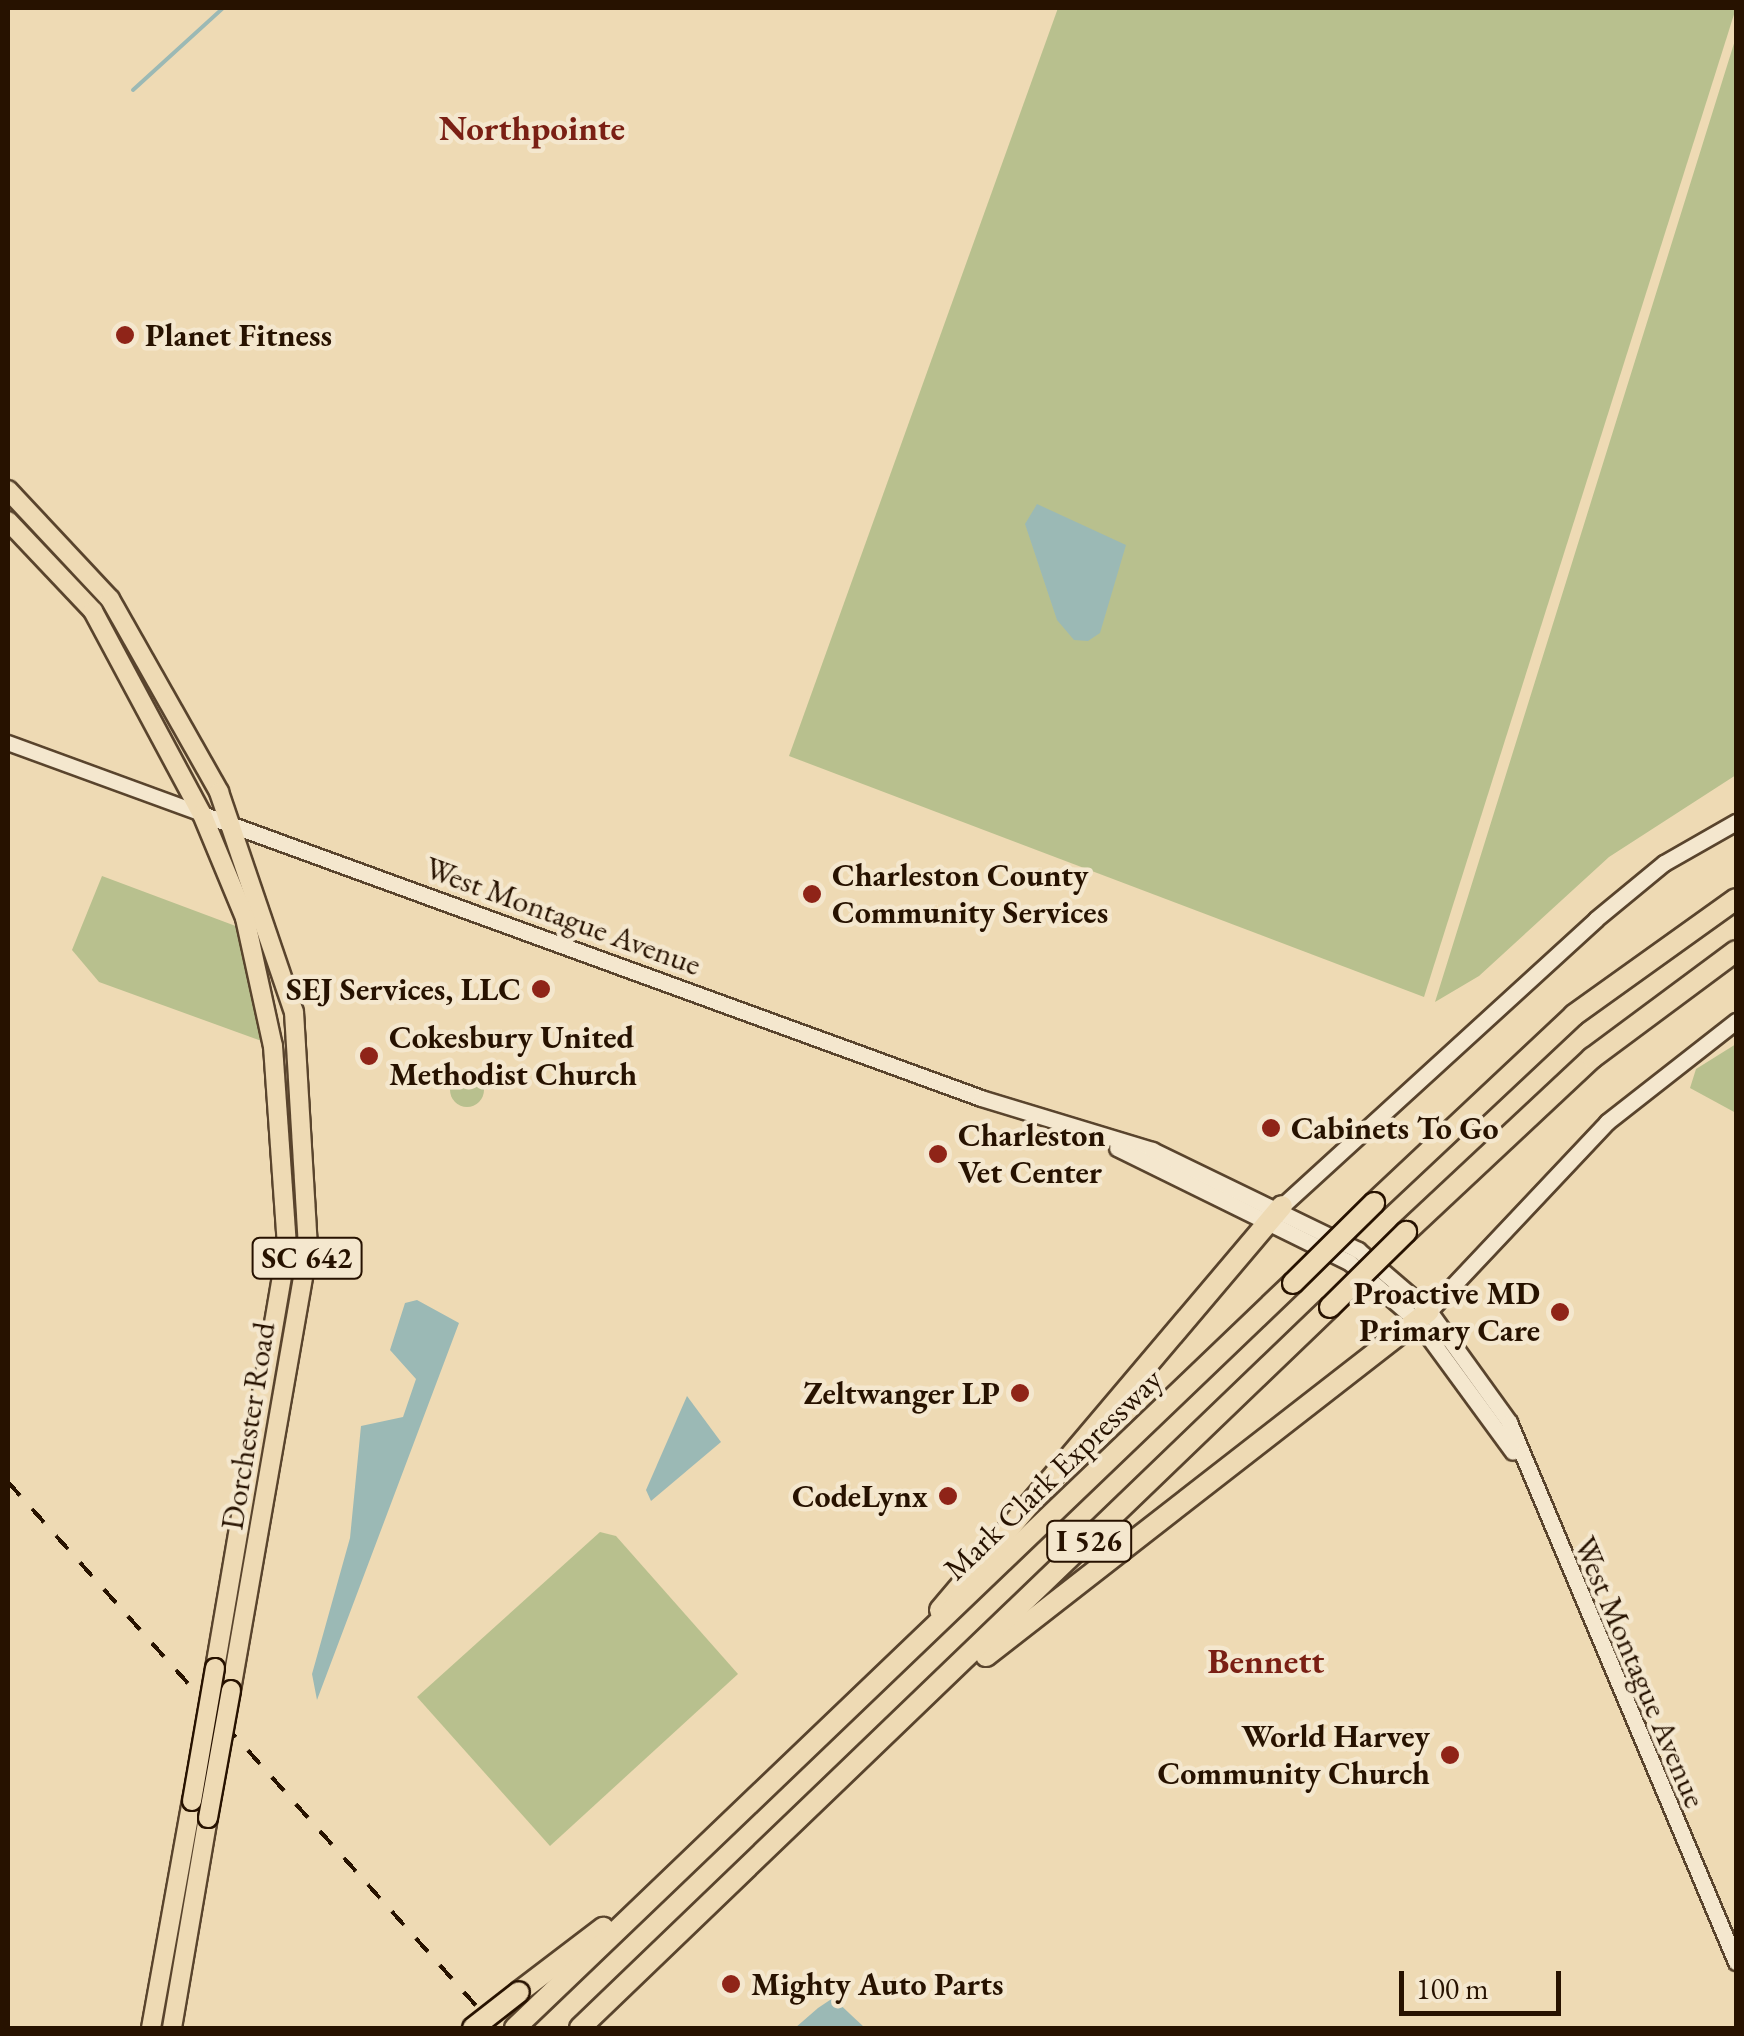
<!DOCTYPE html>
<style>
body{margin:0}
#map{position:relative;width:1744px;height:2036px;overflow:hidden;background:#eedab4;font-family:"EB Garamond",serif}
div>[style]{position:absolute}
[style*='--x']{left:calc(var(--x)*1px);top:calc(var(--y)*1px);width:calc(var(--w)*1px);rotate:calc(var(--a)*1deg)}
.green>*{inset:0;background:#b8c08e}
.round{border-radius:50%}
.water>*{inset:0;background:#9bb9b5}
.stream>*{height:4px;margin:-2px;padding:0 2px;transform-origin:2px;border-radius:2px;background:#9bb9b5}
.roads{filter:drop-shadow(2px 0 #59442d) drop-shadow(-2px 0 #59442d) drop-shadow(0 2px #59442d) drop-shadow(0 -2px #59442d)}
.tertiary>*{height:14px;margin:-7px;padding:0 7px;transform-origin:7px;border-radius:7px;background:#f4e7ce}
.secondary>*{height:15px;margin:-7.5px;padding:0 7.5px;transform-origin:7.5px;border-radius:7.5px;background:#f4e7ce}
.primary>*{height:18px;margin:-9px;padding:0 9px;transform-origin:9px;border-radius:9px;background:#eedab4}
.motorway>*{height:20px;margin:-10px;padding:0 10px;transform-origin:10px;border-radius:10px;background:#eedab4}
.rail>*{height:4px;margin-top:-2px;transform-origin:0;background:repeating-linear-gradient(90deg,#271200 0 18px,transparent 0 36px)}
.bridges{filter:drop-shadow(2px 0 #271200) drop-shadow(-2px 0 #271200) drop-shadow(0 2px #271200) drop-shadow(0 -2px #271200)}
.primary-bridge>*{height:18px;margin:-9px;padding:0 9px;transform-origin:9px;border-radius:9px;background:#eedab4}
.motorway-bridge>*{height:20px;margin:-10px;padding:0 10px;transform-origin:10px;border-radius:10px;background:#eedab4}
.dots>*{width:28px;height:28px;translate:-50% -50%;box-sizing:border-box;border:5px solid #f4e7ce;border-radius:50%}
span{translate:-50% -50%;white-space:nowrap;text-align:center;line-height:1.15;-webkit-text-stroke:9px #f4e7ce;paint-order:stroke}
.shield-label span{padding:2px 8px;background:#f4e7ce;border:2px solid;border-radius:8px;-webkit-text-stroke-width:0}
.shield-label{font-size:30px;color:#271200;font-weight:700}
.poi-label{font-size:32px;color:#271200;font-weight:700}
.left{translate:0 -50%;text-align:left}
.right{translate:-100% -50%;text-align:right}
.street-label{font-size:32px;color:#271200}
.neighbourhood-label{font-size:35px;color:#7a1f14;font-weight:700}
.frame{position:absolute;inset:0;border:10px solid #271200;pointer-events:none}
.scale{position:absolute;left:1399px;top:1971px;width:162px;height:45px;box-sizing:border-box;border:5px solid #271200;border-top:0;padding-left:12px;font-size:30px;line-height:35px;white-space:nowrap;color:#271200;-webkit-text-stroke:8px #f4e7ce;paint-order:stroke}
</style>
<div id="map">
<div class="green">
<div style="clip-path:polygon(1058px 8px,1736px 8px,1424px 997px,789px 756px)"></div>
<div style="clip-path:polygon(1736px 37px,1736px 775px,1609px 857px,1479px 976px,1435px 1002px)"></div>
<div style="clip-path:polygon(102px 876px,241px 928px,267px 1043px,99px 982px,72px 950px)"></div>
<div style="clip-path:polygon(1736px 1044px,1736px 1043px,1736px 1113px,1690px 1088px,1696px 1069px)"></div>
<div class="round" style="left:450px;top:1073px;width:34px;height:34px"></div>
<div style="clip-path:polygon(600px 1532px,616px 1536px,738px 1674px,550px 1846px,417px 1697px)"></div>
</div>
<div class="water">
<div style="clip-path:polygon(1037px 504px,1126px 545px,1100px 633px,1088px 641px,1074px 640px,1057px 620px,1025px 524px)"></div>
<div style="clip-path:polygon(417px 1300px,459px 1323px,317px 1700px,312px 1674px,350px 1538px,361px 1426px,403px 1417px,416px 1379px,390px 1350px,405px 1303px)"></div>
<div style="clip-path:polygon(687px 1396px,721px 1442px,651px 1501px,646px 1490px)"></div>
<div style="clip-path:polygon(833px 1998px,865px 2028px,795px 2028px,818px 2008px)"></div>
</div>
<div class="stream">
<div style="--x:133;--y:90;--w:122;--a:-42.3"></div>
</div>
<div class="roads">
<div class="tertiary">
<div style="--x:8;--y:743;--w:207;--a:20.1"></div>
</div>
<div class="secondary">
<div style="--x:202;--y:814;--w:829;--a:20.03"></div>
<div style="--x:981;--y:1098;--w:179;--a:16.9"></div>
<div style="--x:1152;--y:1150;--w:229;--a:25.9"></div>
<div style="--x:1358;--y:1250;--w:94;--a:40.7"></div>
<div style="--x:1429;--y:1311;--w:137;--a:54.2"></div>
<div style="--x:1509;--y:1422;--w:586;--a:67.2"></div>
<div style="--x:1117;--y:1148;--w:258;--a:26.2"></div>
<div style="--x:1349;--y:1262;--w:90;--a:40.9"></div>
<div style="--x:1417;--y:1321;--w:162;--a:53.8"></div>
<div style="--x:1282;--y:1206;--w:425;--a:-42.4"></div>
<div style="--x:1596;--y:919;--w:88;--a:-39.5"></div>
<div style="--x:1664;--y:863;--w:83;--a:-29.7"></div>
<div style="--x:1429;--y:1311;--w:260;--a:-46.7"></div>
<div style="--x:1607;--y:1122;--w:164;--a:-38.1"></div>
</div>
<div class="primary">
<div style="--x:8;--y:490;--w:149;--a:46.9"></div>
<div style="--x:110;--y:599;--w:222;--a:60.5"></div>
<div style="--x:219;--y:792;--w:232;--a:71.2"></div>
<div style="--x:294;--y:1012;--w:237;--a:86.6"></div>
<div style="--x:308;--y:1249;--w:448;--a:99.9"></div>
<div style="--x:8;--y:521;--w:124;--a:46.6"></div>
<div style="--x:93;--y:611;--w:230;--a:61.8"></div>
<div style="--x:202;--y:814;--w:113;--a:67.5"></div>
<div style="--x:245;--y:918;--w:131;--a:77.7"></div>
<div style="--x:273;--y:1046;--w:201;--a:86"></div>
<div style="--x:287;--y:1247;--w:427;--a:99.7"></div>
<div style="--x:151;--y:2028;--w:231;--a:-79.8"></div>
<div style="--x:172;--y:2028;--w:213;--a:-80.3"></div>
</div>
<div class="motorway">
<div style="--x:1374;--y:1203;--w:274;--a:-43.2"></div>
<div style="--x:1574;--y:1015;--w:199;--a:-35.6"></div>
<div style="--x:1406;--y:1232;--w:255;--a:-43.1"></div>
<div style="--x:1592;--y:1058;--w:179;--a:-36.6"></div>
<div style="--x:940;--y:1610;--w:529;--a:-49.75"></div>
<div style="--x:986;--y:1656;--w:561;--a:-37.91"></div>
<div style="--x:519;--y:1992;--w:106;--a:-37.3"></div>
<div style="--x:515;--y:2028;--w:1077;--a:-43.76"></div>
<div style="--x:580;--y:2028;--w:1040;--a:-43.87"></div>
</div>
</div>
<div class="rail">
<div style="--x:8;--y:1482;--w:732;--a:48.21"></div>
</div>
<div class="bridges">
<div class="primary-bridge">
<div style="--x:192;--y:1801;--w:135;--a:-80.2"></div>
<div style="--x:208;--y:1818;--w:130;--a:-79.8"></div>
</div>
<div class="motorway-bridge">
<div style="--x:1293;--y:1283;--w:114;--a:-44.6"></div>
<div style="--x:1330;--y:1307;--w:107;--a:-44.6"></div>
<div style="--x:473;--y:2028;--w:58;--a:-38"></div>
</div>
</div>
<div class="dots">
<div style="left:125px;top:335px;background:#8f2418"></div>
<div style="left:812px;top:894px;background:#8f2418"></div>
<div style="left:541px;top:989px;background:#8f2418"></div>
<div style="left:369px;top:1056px;background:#8f2418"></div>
<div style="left:1271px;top:1128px;background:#8f2418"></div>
<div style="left:938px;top:1154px;background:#8f2418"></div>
<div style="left:1560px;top:1312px;background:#8f2418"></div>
<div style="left:1020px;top:1393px;background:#8f2418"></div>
<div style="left:948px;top:1496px;background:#8f2418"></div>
<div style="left:1450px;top:1755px;background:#8f2418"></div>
<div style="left:731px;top:1984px;background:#8f2418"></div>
</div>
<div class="shield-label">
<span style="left:307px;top:1258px">SC 642</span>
<span style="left:1089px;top:1541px">I 526</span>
</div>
<div class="poi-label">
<span class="left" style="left:145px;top:335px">Planet Fitness</span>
<span class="left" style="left:832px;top:894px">Charleston County<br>Community Services</span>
<span class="right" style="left:521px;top:989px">SEJ Services, LLC</span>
<span class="left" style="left:389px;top:1056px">Cokesbury United<br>Methodist Church</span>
<span class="left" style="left:1291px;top:1128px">Cabinets To Go</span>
<span class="left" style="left:958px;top:1154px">Charleston<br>Vet Center</span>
<span class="right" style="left:1540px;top:1312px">Proactive MD<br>Primary Care</span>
<span class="right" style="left:1000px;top:1393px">Zeltwanger LP</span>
<span class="right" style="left:928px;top:1496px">CodeLynx</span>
<span class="right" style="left:1430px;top:1755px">World Harvey<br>Community Church</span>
<span class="left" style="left:751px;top:1984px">Mighty Auto Parts</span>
</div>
<div class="street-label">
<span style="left:563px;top:916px;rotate:20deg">West Montague Avenue</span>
<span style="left:248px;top:1426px;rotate:-81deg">Dorchester Road</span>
<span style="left:1053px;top:1474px;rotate:-44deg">Mark Clark Expressway</span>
<span style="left:1640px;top:1672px;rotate:67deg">West Montague Avenue</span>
</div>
<div class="neighbourhood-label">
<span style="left:532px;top:128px">Northpointe</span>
<span style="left:1266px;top:1661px">Bennett</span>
</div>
<div class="frame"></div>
<div class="scale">100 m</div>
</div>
